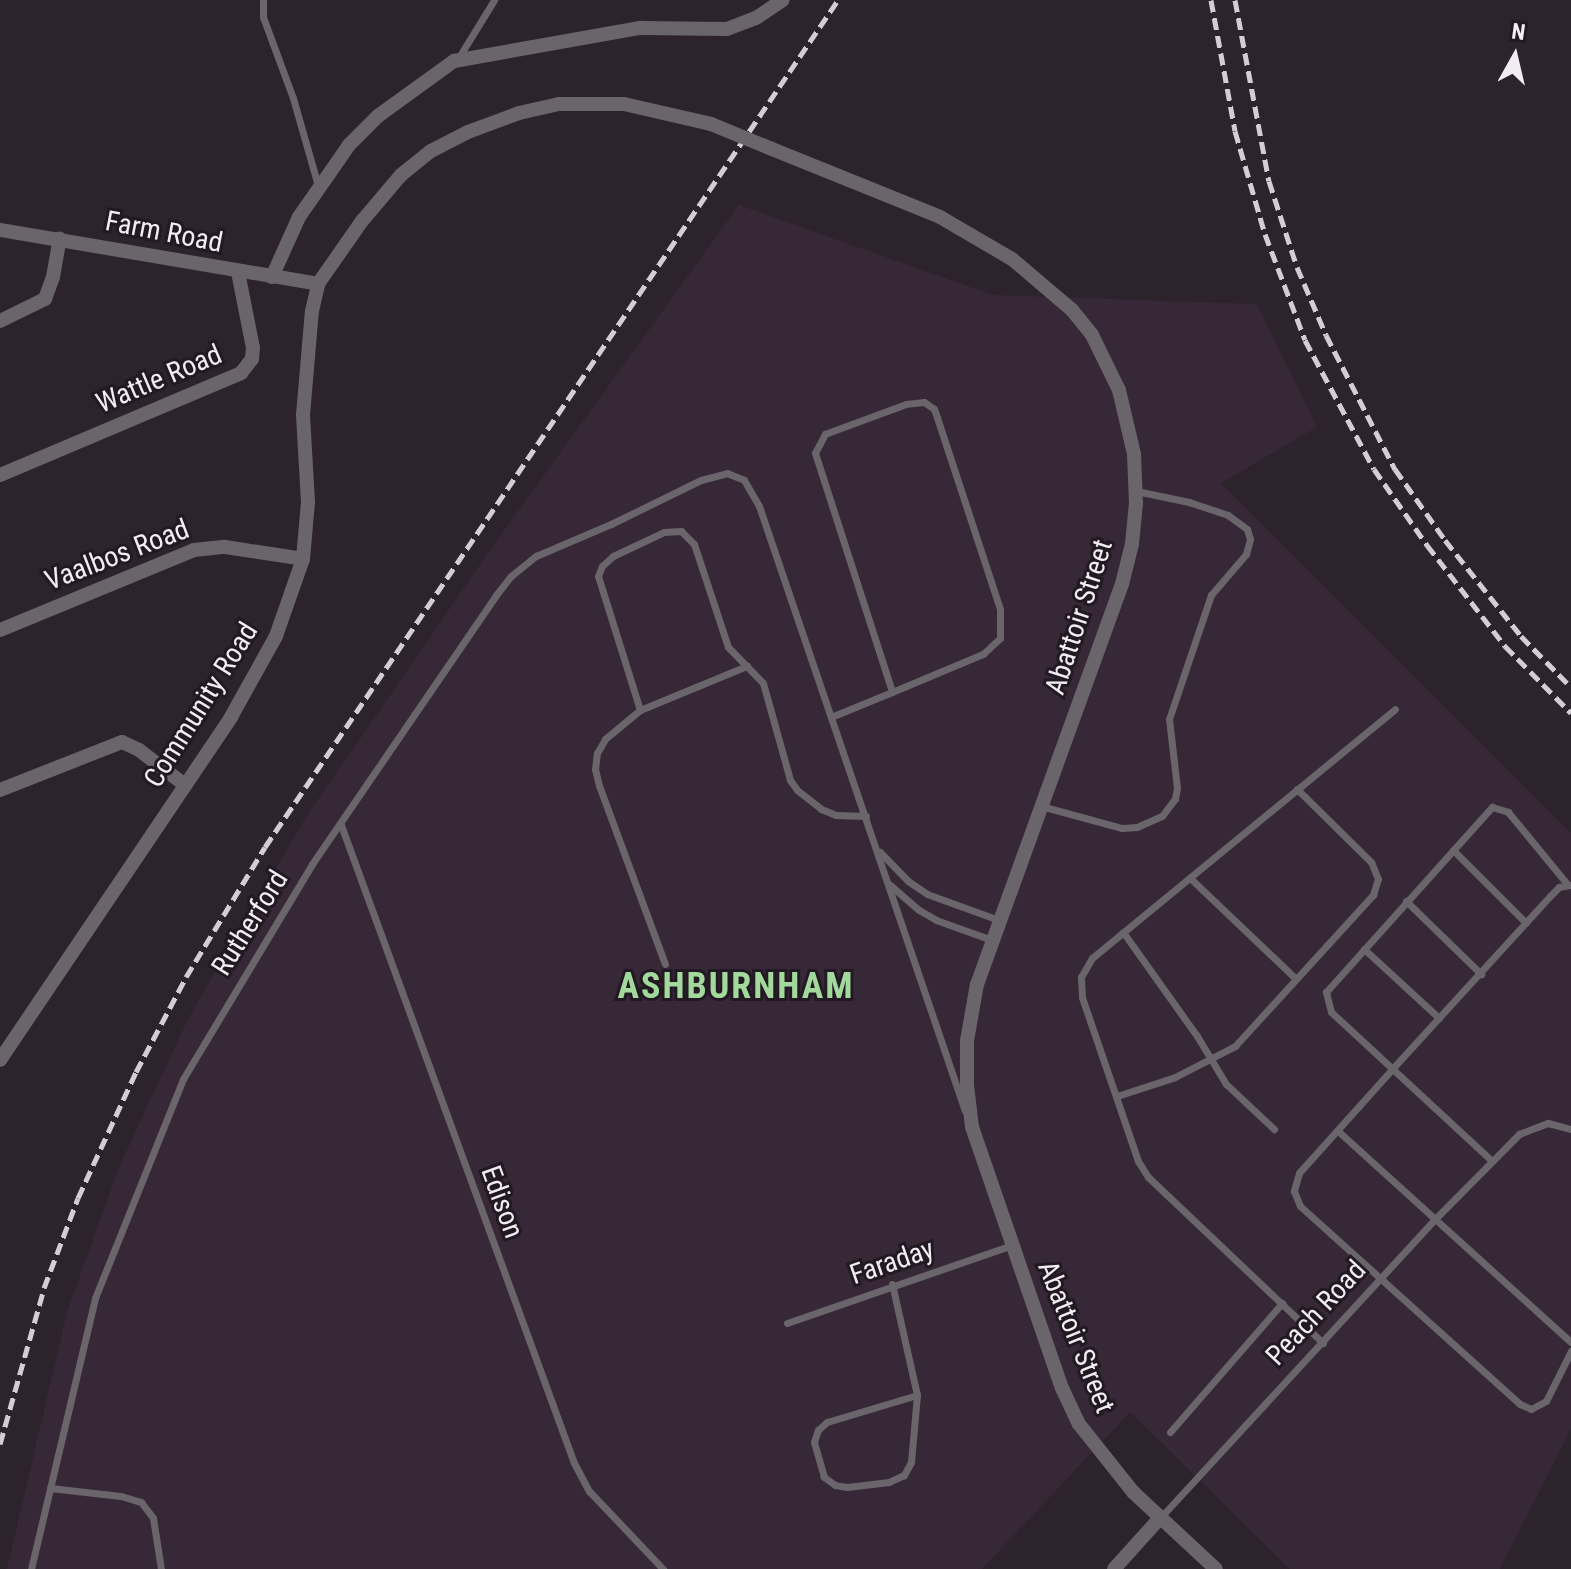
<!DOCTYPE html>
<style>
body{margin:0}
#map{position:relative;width:1571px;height:1569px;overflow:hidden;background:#2c232d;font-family:"Roboto Condensed",sans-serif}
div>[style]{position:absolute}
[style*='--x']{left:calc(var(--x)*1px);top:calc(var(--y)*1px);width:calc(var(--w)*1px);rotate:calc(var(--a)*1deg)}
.built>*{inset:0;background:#362837}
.lane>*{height:7px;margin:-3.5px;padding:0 3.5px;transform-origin:3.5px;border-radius:3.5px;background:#6a656a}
.street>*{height:14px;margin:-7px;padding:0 7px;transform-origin:7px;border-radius:7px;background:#6a656a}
.rail>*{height:5px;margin-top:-2.5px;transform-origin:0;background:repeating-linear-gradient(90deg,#d3cdd4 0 12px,transparent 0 18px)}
.street-bridge>*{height:14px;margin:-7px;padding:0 7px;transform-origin:7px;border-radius:7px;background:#6a656a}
span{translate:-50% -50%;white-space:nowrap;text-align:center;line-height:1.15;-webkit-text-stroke:6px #221923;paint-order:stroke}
.street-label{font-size:28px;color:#f2ecf3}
.district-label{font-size:36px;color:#a3d99d;font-weight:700;letter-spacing:2px}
.north{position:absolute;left:1475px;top:16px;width:80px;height:80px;-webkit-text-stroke:6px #221923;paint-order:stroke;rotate:8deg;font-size:22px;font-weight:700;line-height:32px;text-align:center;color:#f2ecf3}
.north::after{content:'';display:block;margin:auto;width:28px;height:36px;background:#f2ecf3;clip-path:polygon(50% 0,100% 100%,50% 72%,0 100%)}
</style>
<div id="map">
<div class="built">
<div style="clip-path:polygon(739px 205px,993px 295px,1257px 304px,1317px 427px,1221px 483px,1571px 833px,1571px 1429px,1500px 1569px,1290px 1569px,1130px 1412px,982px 1569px,7px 1569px,67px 1312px,119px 1167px,188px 1019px,304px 820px,495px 543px)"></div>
</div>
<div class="lane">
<div style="--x:263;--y:0;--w:17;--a:90"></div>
<div style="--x:263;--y:17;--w:86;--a:69.7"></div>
<div style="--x:293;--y:98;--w:91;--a:74.1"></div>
<div style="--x:459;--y:57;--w:67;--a:-58.4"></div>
<div style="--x:640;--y:710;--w:140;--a:-107.4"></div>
<div style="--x:598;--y:576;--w:11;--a:-68"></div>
<div style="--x:602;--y:566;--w:15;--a:-42"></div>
<div style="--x:613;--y:556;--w:56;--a:-25.2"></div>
<div style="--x:664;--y:532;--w:17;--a:-3"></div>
<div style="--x:681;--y:531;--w:18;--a:45"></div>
<div style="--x:694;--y:544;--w:108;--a:71.7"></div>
<div style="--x:728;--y:647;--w:50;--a:45.8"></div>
<div style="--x:763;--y:683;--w:101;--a:74.4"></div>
<div style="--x:790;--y:780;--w:12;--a:55"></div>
<div style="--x:797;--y:790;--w:31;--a:38"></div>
<div style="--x:821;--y:809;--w:16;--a:22"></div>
<div style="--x:836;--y:815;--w:30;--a:2"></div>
<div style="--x:831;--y:717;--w:66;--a:-22.3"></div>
<div style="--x:892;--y:692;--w:99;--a:-22.7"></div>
<div style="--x:983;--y:654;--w:23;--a:-43"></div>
<div style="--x:1000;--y:638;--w:29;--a:-90"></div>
<div style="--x:1000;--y:609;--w:202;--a:-108.2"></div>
<div style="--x:937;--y:417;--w:9;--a:-111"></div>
<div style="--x:934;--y:409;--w:12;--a:-145"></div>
<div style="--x:924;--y:402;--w:18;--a:174"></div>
<div style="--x:906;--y:404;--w:86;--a:159.7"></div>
<div style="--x:825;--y:434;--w:21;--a:118"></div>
<div style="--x:815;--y:453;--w:251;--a:72.1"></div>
<div style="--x:1041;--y:806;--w:84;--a:15.2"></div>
<div style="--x:1122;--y:828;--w:15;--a:-4"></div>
<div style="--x:1137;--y:827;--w:27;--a:-24"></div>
<div style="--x:1162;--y:816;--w:21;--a:-53"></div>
<div style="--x:1175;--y:799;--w:11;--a:-80"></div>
<div style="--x:1177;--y:788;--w:69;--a:-96.6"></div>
<div style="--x:1169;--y:719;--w:131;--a:-71.3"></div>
<div style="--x:1211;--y:595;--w:54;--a:-49.5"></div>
<div style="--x:1246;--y:554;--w:16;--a:-75"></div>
<div style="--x:1250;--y:539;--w:10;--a:-107"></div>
<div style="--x:1247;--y:529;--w:24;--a:-144"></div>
<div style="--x:1228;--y:515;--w:41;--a:-161.6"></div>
<div style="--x:1189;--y:502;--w:54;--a:-168.3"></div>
<div style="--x:341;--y:825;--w:679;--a:69.94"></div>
<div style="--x:574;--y:1463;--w:32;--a:62"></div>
<div style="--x:589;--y:1491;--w:108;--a:46.5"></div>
<div style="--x:1453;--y:850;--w:103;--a:45"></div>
<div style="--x:880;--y:852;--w:40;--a:46"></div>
<div style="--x:908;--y:881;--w:23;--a:34"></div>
<div style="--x:927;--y:894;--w:77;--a:19.9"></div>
<div style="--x:1190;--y:878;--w:145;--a:43.6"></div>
<div style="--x:890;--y:885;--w:38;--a:41"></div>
<div style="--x:919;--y:910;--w:20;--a:30"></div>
<div style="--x:936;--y:920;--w:59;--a:19.7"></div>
<div style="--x:1571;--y:885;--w:12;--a:171"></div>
<div style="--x:1559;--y:887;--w:13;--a:135"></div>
<div style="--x:1550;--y:896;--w:231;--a:132.4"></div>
<div style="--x:1394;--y:1067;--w:142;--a:131.9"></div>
<div style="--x:1299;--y:1173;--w:19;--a:106"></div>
<div style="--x:1294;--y:1191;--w:16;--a:68"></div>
<div style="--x:1300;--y:1206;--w:296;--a:42"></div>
<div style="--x:1520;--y:1404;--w:12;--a:24"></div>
<div style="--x:1531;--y:1409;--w:17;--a:-28"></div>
<div style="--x:1546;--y:1401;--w:56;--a:-63.4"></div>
<div style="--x:1406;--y:901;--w:105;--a:44.2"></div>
<div style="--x:1123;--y:932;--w:128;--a:54.6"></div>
<div style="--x:1197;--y:1036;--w:56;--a:58.9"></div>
<div style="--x:1226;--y:1084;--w:66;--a:43.2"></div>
<div style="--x:1364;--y:949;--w:102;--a:42.6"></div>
<div style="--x:665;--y:964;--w:190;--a:-110.3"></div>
<div style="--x:599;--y:786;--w:17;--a:-103"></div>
<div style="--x:595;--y:769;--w:16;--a:-83"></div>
<div style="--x:597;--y:753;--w:16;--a:-60"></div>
<div style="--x:605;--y:739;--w:45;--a:-39.6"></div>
<div style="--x:640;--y:710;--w:116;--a:-22.4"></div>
<div style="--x:1117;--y:1096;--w:61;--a:-18.1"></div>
<div style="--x:1175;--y:1077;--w:68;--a:-27.3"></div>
<div style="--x:1235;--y:1046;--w:205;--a:-47.6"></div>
<div style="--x:1373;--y:895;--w:17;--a:-73"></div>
<div style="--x:1378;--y:879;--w:18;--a:-112"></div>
<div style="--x:1371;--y:862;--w:104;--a:-135.4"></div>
<div style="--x:1338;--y:1131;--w:314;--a:42.2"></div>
<div style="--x:1492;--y:1161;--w:219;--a:-137.2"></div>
<div style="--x:1331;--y:1012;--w:21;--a:-104"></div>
<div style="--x:1326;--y:992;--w:249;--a:-48.1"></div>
<div style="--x:1492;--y:807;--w:17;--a:17"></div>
<div style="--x:1508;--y:812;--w:94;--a:50.6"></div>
<div style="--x:892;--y:1284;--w:114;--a:77.3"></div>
<div style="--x:917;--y:1395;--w:67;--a:95.1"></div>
<div style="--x:911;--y:1462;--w:15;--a:118"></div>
<div style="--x:904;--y:1475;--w:17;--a:155"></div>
<div style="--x:889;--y:1482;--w:42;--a:173.2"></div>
<div style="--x:847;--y:1487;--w:12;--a:-171"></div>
<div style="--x:835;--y:1485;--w:14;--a:-144"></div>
<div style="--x:824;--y:1477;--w:36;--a:-106"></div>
<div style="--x:814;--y:1442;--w:13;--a:-72"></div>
<div style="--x:818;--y:1430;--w:12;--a:-42"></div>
<div style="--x:827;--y:1422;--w:94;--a:-16.7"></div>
<div style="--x:787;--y:1323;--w:238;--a:-19.1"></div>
<div style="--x:1323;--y:1343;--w:241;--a:-136.5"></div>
<div style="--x:1148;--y:1177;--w:19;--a:-122"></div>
<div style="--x:1138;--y:1161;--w:173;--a:-108.9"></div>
<div style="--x:1082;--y:997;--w:20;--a:-93"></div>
<div style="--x:1081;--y:977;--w:22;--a:-60"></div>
<div style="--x:1092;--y:958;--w:392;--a:-39.4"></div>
<div style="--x:1170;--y:1432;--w:171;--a:-49"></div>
<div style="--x:50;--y:1488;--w:71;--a:6.4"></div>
<div style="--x:121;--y:1496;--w:21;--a:17"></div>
<div style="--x:141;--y:1502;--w:20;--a:53"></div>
<div style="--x:153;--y:1518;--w:52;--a:81.1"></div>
<div style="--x:1160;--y:1518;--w:406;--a:-47.4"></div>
<div style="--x:1435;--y:1219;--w:120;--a:-45.3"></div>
<div style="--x:1519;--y:1134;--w:31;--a:-21"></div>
<div style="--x:1548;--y:1123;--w:24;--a:15"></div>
<div style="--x:31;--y:1569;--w:278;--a:-76.7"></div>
<div style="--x:95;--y:1298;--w:236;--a:-68.1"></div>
<div style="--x:183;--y:1079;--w:251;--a:-59"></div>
<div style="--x:312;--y:864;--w:326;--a:-55.6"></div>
<div style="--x:496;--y:595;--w:24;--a:-52"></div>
<div style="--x:511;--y:576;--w:32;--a:-39"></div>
<div style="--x:536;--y:556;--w:82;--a:-23.1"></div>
<div style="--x:611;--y:524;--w:100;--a:-26.1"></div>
<div style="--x:701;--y:480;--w:27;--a:-15"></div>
<div style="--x:727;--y:473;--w:18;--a:22"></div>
<div style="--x:744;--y:480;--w:30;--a:60"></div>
<div style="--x:759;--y:506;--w:639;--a:71.2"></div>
</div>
<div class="street">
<div style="--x:772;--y:149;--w:181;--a:22"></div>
<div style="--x:940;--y:217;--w:83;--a:30.3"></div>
<div style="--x:1012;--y:259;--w:79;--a:40.4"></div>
<div style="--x:1072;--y:310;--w:32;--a:51"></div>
<div style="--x:1092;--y:335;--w:61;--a:63.9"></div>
<div style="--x:1119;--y:390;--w:66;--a:76.8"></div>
<div style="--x:1134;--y:454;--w:49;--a:87.7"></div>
<div style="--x:1136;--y:503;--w:41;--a:95.6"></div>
<div style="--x:1132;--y:544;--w:41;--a:104"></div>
<div style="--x:1122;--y:584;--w:425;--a:109.9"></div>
<div style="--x:977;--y:984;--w:58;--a:100"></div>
<div style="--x:967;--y:1041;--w:44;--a:90"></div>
<div style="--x:967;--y:1085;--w:42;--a:83.2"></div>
<div style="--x:972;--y:1127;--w:276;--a:71"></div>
<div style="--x:1062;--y:1388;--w:40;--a:65"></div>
<div style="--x:1079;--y:1424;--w:87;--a:51.5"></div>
<div style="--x:1133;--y:1492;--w:113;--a:42.9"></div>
<div style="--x:0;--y:230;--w:323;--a:9.6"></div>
<div style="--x:272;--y:277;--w:66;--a:-65.8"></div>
<div style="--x:299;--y:217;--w:88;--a:-55.2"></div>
<div style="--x:349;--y:145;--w:41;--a:-45"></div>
<div style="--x:378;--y:116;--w:94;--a:-35.9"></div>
<div style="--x:454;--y:61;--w:189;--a:-10.1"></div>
<div style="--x:640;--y:28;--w:87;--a:0.7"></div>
<div style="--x:727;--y:29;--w:31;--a:-21"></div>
<div style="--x:756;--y:18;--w:32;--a:-34"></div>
<div style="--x:0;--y:321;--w:50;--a:-26.1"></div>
<div style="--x:45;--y:299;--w:23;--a:-70"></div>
<div style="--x:53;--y:277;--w:39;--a:-80"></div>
<div style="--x:0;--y:475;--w:262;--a:-22.9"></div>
<div style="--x:241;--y:373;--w:18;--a:-52"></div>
<div style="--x:252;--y:359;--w:11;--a:-85"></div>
<div style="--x:253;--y:348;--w:77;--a:-101.2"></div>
<div style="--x:0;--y:630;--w:210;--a:-22.4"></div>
<div style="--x:194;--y:550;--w:31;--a:-6"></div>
<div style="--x:225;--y:547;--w:79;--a:8.7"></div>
<div style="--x:0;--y:790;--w:131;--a:-21.5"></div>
<div style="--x:122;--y:742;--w:19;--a:25"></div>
<div style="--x:139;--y:750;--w:58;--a:37.3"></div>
<div style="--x:0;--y:1060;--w:414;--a:-56"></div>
<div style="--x:231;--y:717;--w:93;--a:-60.9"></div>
<div style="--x:276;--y:636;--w:82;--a:-70.7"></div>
<div style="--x:303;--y:559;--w:57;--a:-85"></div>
<div style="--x:308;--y:502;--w:87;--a:-93.3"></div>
<div style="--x:303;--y:415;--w:104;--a:-85.1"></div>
<div style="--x:312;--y:311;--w:28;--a:-77"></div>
<div style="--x:318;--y:284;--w:77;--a:-55.1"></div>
<div style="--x:362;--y:221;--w:60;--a:-49.7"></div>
<div style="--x:401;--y:175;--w:38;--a:-39"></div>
<div style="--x:431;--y:151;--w:42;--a:-27.2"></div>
<div style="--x:468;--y:132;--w:54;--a:-20.4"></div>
<div style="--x:519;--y:113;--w:41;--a:-12.7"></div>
<div style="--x:559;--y:104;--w:65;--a:0"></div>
<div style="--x:624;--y:104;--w:89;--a:12.9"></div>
<div style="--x:1114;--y:1569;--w:69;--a:-48"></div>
</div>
<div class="rail">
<div style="--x:1211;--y:0;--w:133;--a:79.6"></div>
<div style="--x:1235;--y:131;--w:107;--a:73.8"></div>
<div style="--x:1265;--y:234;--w:113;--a:69.3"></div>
<div style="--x:1305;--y:340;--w:146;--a:61.9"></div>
<div style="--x:1374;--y:469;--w:93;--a:55.1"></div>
<div style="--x:1427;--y:545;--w:128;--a:52.3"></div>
<div style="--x:1505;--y:646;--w:94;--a:45.4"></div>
<div style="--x:1235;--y:0;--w:184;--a:79.4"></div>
<div style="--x:1269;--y:181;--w:90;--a:72"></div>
<div style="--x:1297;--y:267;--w:74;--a:66.9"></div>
<div style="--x:1326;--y:335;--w:151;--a:62.8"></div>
<div style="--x:1395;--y:469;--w:87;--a:54.8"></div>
<div style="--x:1445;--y:540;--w:122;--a:51.6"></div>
<div style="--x:1521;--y:636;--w:71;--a:45.6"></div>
<div style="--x:0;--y:1444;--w:162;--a:-74.2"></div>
<div style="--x:44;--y:1288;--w:96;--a:-69.3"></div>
<div style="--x:78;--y:1198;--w:139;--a:-65.3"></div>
<div style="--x:136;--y:1072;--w:107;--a:-62.2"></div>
<div style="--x:186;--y:977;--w:152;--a:-58.7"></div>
<div style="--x:265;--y:847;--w:1023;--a:-55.92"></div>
</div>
<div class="street-bridge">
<div style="--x:711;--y:124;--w:66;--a:22.3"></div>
</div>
<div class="street-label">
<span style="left:164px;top:232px;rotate:11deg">Farm Road</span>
<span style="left:159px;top:379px;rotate:-23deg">Wattle Road</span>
<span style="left:117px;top:555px;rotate:-21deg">Vaalbos Road</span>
<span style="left:1079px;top:617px;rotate:-72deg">Abattoir Street</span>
<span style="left:201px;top:705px;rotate:-58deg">Community Road</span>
<span style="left:250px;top:923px;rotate:-58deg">Rutherford</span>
<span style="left:502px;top:1202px;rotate:70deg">Edison</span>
<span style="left:892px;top:1262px;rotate:-19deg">Faraday</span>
<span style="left:1316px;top:1313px;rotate:-47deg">Peach Road</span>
<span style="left:1076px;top:1337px;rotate:68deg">Abattoir Street</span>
</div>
<div class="district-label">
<span style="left:736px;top:987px">ASHBURNHAM</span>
</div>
<div class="north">N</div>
</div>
